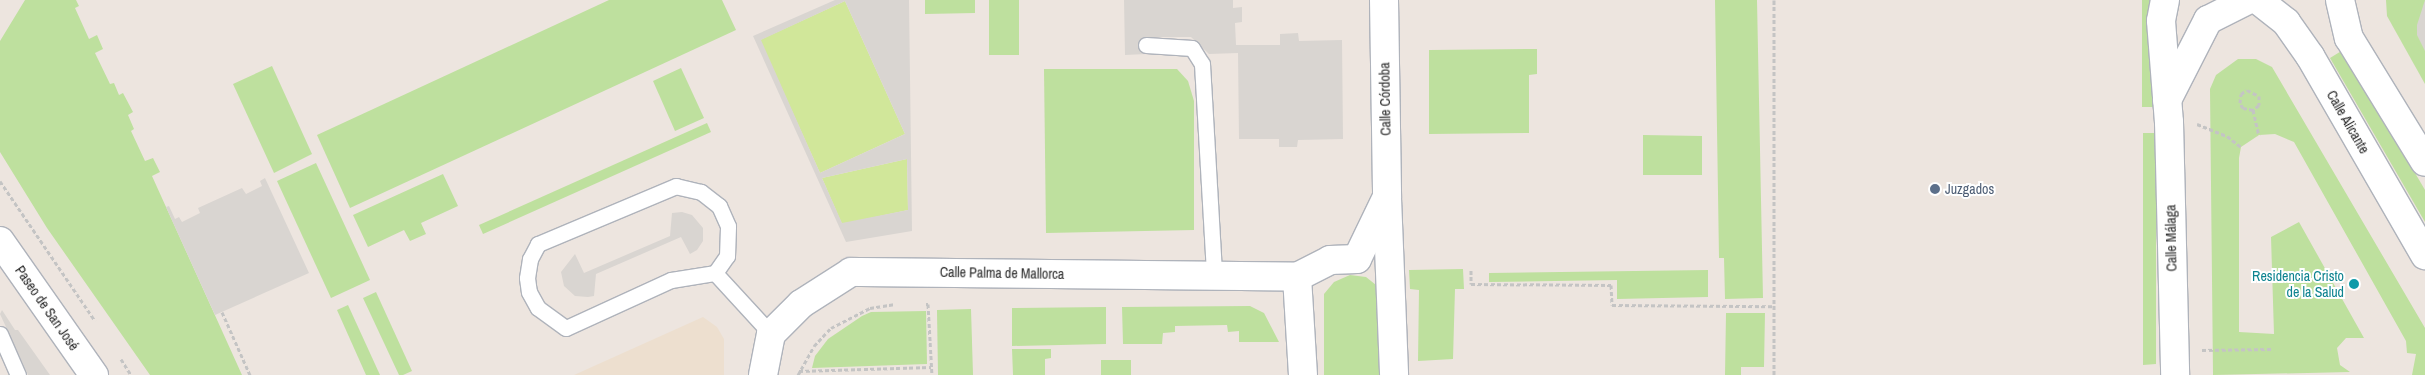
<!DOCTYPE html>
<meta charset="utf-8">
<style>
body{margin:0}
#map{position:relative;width:2425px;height:375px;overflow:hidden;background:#ede5df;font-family:"Archivo Narrow",sans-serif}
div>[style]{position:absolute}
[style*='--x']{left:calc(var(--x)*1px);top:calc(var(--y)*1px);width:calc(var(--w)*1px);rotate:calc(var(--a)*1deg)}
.education>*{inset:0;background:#eddfcf}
.green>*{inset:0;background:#bee09e}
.pitch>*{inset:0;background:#d1e79a}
.plaza>*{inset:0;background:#d9d5d1}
.path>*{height:3px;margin-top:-1.5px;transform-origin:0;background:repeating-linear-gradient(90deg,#c4c4c4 0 4px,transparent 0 6.5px)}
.roads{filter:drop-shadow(1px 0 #afb3bb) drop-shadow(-1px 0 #afb3bb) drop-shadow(0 1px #afb3bb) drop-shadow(0 -1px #afb3bb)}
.service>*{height:15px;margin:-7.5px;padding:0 7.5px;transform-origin:7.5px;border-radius:7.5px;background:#fff}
.minor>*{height:28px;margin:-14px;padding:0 14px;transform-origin:14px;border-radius:14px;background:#fff}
.tertiary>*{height:28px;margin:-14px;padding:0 14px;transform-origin:14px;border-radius:14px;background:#fff}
.dots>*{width:14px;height:14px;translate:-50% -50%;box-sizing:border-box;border:2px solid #fff;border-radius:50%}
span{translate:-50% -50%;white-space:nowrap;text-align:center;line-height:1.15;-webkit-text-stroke:4px #fff;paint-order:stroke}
.street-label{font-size:14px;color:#2c2c2c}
.service-label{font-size:14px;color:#4e5e75}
.left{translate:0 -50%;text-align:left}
.culture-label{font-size:14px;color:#0d838f}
.right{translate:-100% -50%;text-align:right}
</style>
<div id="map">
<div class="education">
<div style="clip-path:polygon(703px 317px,717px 327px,724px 339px,724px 375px,574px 375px)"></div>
</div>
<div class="green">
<div style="clip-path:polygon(25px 0,76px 0,79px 6px,75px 8px,89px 39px,97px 35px,103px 49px,95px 53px,110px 84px,114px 83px,119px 95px,123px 93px,133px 112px,128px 115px,134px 129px,131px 131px,145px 161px,153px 158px,160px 172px,152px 176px,242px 375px,150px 375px,47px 228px,0 152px,0 41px)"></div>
<div style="clip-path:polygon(609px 0,722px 0,736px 30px,350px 208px,317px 135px)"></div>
<div style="clip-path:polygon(925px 0,975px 0,975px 13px,925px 14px)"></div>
<div style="clip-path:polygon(989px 0,1019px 0,1019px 55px,989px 55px)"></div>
<div style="clip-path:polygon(1715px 0,1757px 0,1763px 298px,1725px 299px,1724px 258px,1719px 258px)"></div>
<div style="clip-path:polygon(2142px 0,2154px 0,2155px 107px,2142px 107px)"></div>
<div style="clip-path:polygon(2386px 0,2425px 0,2425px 84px,2387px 16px)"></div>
<div style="clip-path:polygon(1537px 49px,1537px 74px,1529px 75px,1529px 133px,1429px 134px,1429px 50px)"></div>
<div style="clip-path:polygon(2343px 50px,2425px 190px,2425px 222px,2330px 58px)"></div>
<div style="clip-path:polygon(2238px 59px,2256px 59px,2272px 67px,2425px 328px,2425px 375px,2412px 375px,2416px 354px,2407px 353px,2406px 341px,2294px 142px,2275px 134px,2259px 135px,2241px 147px,2239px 158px,2239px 332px,2274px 334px,2271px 237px,2299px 222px,2364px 338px,2346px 338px,2337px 348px,2340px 365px,2350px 372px,2213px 375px,2210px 89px,2216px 75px)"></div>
<div style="clip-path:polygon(272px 66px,312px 154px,274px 173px,233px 84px)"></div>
<div style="clip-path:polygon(681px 68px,704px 118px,675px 131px,653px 81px)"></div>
<div style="clip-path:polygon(1044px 69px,1177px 69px,1188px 81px,1194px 101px,1194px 230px,1046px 233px)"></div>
<div style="clip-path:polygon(707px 123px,711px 132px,483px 234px,479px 225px)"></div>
<div style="clip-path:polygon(2143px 133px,2156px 133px,2156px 364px,2143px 365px)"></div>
<div style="clip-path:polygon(1643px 135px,1702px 136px,1702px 175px,1643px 175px)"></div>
<div style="clip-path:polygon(316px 163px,370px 280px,331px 298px,277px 181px)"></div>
<div style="clip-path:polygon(443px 174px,458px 206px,421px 223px,426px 234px,410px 241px,404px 230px,368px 247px,353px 215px)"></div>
<div style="clip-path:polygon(1463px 269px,1464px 289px,1455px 289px,1453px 359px,1418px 361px,1419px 290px,1410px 289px,1409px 270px)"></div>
<div style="clip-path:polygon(1708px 270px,1708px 297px,1617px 299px,1617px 280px,1489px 282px,1489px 273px)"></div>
<div style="clip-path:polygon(1350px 275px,1366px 277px,1381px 289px,1387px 375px,1324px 375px,1324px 294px,1334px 282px)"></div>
<div style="clip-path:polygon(376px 292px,412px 371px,403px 375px,399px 375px,363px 298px)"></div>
<div style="clip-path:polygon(348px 305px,380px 375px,366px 375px,337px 310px)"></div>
<div style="clip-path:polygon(1250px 306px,1264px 313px,1279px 342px,1239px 342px,1239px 331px,1228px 332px,1227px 325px,1175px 326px,1175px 332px,1163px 333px,1162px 344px,1123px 344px,1122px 307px)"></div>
<div style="clip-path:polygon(1106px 307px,1106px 344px,1012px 346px,1012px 308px)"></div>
<div style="clip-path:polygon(971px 309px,973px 375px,938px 375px,937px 310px)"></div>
<div style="clip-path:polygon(926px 311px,927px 364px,812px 368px,815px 356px,828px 339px,862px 316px,871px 312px)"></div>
<div style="clip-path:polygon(1726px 313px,1765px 313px,1764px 367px,1741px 367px,1741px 375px,1725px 375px)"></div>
<div style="clip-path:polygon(1012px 349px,1051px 349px,1051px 358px,1045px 359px,1045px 375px,1013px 375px)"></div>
<div style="clip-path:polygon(1101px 360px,1131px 360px,1131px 375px,1101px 375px)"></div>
</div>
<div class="pitch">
<div style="clip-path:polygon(845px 1px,905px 134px,820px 173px,760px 40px)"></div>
<div style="clip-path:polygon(907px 159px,908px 210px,842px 224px,822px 178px)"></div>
</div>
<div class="plaza">
<div style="clip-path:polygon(evenodd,835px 0,909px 0,912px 231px,846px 242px,753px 36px,835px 0,845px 1px,905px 134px,820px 173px,761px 40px,845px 1px,835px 0,907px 159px,908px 210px,842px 223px,822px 178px,907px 159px)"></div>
<div style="clip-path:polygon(1124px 0,1233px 0,1233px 8px,1242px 7px,1242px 22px,1235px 23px,1236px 45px,1280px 45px,1280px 34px,1298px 33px,1299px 41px,1342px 40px,1343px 139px,1298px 140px,1297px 147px,1279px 147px,1279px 139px,1239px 139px,1238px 53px,1209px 54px,1191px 37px,1146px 37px,1146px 54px,1125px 55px)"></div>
<div style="clip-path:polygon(2425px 0,2425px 51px,2417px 35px,2417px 25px)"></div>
<div style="clip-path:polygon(265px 178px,309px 273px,215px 315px,166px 207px,169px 206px,175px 219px,179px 217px,182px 222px,200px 213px,198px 208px,242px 188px,246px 194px,262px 186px,260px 181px)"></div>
<div style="clip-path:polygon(682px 212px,692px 215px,703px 228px,703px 241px,697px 250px,690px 254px,681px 237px,596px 274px,594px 296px,588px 297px,575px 296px,564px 286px,561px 272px,575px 254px,584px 273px,670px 236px,672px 213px)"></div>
<div style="clip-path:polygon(2px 310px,15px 330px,18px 330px,50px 375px,28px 375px,0 314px)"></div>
</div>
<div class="path">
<div style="--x:1774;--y:0;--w:375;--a:90"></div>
<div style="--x:2253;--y:110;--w:10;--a:-169"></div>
<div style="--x:2243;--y:108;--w:6;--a:-121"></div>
<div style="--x:2240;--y:103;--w:9;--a:-84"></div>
<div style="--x:2241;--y:94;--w:7;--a:-34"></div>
<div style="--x:2247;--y:90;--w:13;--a:27"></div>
<div style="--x:2259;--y:96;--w:9;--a:90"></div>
<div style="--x:2259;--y:105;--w:8;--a:140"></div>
<div style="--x:2253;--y:110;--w:26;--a:77"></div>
<div style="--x:2197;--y:124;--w:32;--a:22"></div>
<div style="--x:2227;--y:136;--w:18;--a:38"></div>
<div style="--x:0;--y:181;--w:169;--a:55.8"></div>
<div style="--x:1471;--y:270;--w:14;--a:90"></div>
<div style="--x:1471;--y:284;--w:140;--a:0.4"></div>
<div style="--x:1611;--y:285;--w:20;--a:87"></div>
<div style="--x:1612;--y:305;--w:162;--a:0.4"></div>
<div style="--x:926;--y:304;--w:2;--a:0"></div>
<div style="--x:928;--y:304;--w:71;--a:86.8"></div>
<div style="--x:222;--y:312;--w:69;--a:66"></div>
<div style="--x:2202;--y:350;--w:69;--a:-0.8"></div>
<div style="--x:121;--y:359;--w:19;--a:58"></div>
<div style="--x:799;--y:371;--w:132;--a:-1.7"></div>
<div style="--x:798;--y:375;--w:33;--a:-61"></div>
<div style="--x:814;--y:346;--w:25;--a:-47"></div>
<div style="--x:831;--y:328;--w:44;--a:-27.1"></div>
<div style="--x:870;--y:308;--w:24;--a:-9"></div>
</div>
<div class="roads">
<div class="service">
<div style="--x:1146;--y:45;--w:46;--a:3.7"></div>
<div style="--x:1192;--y:48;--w:19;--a:58"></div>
<div style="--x:1202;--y:64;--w:211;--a:86.7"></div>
<div style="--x:715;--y:273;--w:21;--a:-55"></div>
<div style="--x:727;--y:256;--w:30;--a:-88"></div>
<div style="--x:728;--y:226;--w:22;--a:-114"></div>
<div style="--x:719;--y:206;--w:23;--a:-142"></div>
<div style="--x:701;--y:192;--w:26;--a:-167"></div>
<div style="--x:676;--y:186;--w:150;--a:157.2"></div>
<div style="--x:538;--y:244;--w:17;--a:118"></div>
<div style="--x:530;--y:259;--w:19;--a:99"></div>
<div style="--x:527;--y:278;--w:14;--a:82"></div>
<div style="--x:529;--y:292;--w:18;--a:61"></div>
<div style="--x:538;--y:308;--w:34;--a:36"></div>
<div style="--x:566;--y:328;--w:115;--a:-24.6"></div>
<div style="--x:671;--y:280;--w:45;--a:-9"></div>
<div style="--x:715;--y:273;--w:83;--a:47.4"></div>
<div style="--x:0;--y:334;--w:45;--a:66.3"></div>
</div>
<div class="minor">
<div style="--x:1384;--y:0;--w:198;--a:89.1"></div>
<div style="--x:1387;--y:198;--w:177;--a:87.7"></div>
<div style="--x:2165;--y:0;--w:21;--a:101"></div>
<div style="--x:2161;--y:21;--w:101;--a:85.5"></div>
<div style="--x:2169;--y:122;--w:253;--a:88.6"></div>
<div style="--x:2258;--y:0;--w:36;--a:38"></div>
<div style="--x:2286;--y:22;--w:42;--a:54.8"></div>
<div style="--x:2310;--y:56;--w:230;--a:60"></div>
<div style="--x:2340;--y:0;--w:39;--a:77"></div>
<div style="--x:2349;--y:38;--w:145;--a:58.5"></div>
<div style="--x:2167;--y:100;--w:90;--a:-62.9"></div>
<div style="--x:2208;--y:20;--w:45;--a:-26.6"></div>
<div style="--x:1297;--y:277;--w:37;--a:-27"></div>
<div style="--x:1330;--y:260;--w:27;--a:-2"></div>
<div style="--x:1357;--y:259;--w:67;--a:-64.2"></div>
<div style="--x:1297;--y:277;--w:98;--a:86.5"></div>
<div style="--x:763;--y:375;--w:42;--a:-79"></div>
<div style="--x:771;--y:334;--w:42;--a:-45"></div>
<div style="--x:801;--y:304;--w:59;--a:-32.6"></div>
<div style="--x:851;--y:272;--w:446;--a:0.6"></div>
</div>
<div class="tertiary">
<div style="--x:0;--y:241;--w:164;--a:55"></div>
</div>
</div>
<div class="dots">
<div style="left:1935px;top:189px;background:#5c6f8a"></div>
<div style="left:2354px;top:284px;background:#0f9aa8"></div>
</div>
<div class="street-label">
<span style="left:1385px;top:99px;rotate:-91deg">Calle Córdoba</span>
<span style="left:2348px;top:122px;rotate:60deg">Calle Alicante</span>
<span style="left:2171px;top:238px;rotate:-91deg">Calle Málaga</span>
<span style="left:1002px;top:273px;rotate:1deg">Calle Palma de Mallorca</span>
<span style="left:47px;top:308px;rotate:55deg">Paseo de San José</span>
</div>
<div class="service-label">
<span class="left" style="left:1945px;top:189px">Juzgados</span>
</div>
<div class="culture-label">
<span class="right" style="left:2344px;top:284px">Residencia Cristo<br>de la Salud</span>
</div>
</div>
